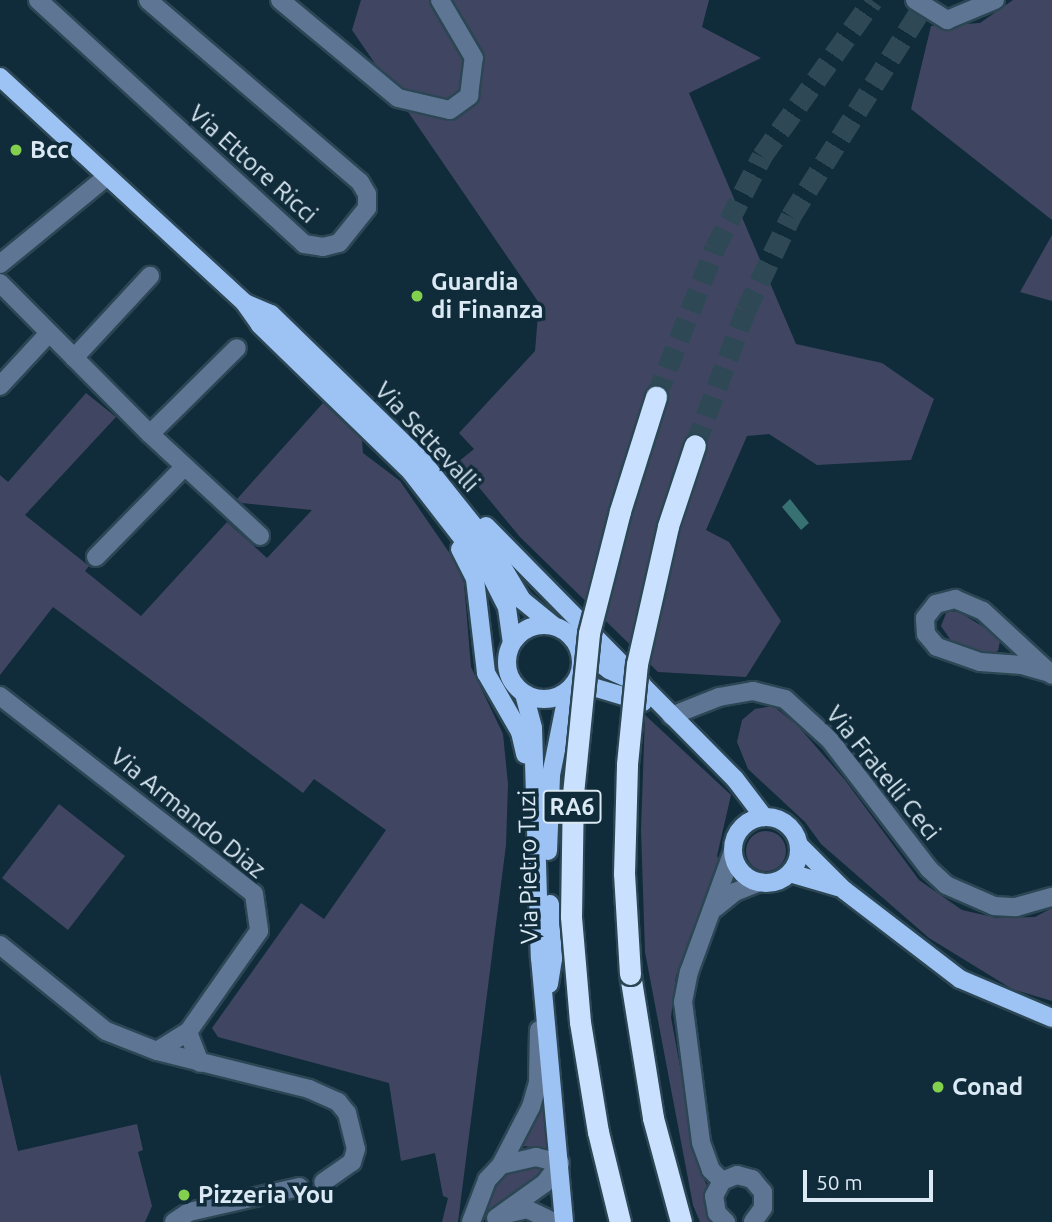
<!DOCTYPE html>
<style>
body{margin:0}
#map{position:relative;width:1052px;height:1222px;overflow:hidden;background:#102b3a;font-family:Ubuntu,sans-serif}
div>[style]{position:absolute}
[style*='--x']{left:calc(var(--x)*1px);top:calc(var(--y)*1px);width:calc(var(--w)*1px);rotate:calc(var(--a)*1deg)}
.green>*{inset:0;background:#404661}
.round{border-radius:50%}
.water>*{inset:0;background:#377171}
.highway-tunnel>*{height:21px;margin-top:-10.5px;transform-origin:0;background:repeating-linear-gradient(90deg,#2e4856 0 21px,transparent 0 31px)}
.roads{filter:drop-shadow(2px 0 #2c4654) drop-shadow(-2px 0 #2c4654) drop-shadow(0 2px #2c4654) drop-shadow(0 -2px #2c4654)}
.minor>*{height:18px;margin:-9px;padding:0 9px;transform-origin:9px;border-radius:9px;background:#5e7694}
.major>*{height:18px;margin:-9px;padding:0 9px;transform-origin:9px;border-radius:9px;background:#9dc3f5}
.major>.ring{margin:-9px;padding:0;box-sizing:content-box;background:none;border:18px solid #9dc3f5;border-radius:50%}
.highway>*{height:21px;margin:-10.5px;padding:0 10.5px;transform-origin:10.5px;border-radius:10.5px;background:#c9e1ff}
.bridges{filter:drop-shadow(2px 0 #2c4654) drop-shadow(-2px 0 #2c4654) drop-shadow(0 2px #2c4654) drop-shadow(0 -2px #2c4654)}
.highway-bridge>*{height:21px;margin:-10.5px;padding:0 10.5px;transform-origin:10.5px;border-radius:10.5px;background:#c9e1ff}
.dots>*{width:19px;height:19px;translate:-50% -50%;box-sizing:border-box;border:4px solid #102b3a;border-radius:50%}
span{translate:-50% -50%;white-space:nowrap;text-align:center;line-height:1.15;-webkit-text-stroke:7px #102b3a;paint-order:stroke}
.shield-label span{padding:2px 5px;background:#102b3a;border:2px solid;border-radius:5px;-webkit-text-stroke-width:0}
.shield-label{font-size:23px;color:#dae9f3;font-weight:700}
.poi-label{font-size:24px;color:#dae9f3;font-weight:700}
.left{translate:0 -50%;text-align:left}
.street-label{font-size:24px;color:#dae9f3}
.scale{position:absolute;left:803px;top:1170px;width:130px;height:32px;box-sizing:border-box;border:4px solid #dae9f3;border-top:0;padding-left:9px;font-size:21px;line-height:24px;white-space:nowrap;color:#dae9f3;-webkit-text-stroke:5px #102b3a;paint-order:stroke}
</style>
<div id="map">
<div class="green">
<div style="clip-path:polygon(361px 0,441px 0,484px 57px,447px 0,709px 0,702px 27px,761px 58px,689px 93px,796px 344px,882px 363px,934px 399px,911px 460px,817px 465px,769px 434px,747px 436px,706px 530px,729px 542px,781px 621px,746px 677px,658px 672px,520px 537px,458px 462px,474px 449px,459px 433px,535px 351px,539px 303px,352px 30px)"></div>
<div style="clip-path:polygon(1013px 0,1052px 0,1052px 220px,911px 109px,931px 26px,980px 23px)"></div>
<div style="clip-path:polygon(1052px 235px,1052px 301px,1020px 292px)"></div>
<div style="clip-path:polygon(86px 393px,116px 417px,25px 515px,89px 566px,85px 571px,141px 616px,227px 522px,267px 558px,312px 510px,242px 503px,237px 499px,323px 403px,362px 440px,363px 453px,400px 481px,455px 561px,464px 583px,471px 667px,503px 734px,508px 784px,506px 845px,458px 1222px,442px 1222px,448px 1198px,443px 1196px,435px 1153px,401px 1161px,389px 1083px,218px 1037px,212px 1028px,301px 903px,324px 919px,386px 830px,314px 779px,303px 793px,53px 607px,0 675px,0 475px,8px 482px)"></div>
<div style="clip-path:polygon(947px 611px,959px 612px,995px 634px,1000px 641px,998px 651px,987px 655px,954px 645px,941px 626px)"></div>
<div style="clip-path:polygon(773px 706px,797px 725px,845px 780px,919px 880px,962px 910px,997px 918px,1035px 917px,1052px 908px,1052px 1001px,1012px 989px,929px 938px,821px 844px,805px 822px,748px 769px,737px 742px,742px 720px,755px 709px)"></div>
<div style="clip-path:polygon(645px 715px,731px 795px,717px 856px,720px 862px,676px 976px,671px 1017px,698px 1166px,708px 1188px,706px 1214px,714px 1222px,700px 1222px,693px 1205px,645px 952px,641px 830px)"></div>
<div style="clip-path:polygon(59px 804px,125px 856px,68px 930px,2px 878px)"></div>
<div class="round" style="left:746px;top:831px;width:40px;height:40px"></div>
<div style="clip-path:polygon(0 1073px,18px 1151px,137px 1124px,143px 1150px,138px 1152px,152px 1206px,145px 1222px,0 1222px)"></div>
<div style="clip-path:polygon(544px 1084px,552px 1149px,522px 1146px,538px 1111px)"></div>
<div style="clip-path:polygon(516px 1165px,540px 1166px,543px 1172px,481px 1222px,474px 1222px,496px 1177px)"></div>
</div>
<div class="water">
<div style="clip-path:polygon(790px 499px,809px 523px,801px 530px,782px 507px)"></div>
</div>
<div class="highway-tunnel">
<div style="--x:656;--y:397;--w:160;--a:-68.4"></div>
<div style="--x:715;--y:248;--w:103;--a:-62.9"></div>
<div style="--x:762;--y:156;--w:191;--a:-54.6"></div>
<div style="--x:695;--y:445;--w:144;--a:-69.3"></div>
<div style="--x:746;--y:310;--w:104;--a:-64.4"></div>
<div style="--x:791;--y:216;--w:255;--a:-57.8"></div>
</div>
<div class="roads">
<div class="minor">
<div style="--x:38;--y:0;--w:361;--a:42.5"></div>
<div style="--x:304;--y:244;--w:19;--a:9"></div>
<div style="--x:323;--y:247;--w:16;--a:-14"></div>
<div style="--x:339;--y:243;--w:45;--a:-51.3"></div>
<div style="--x:367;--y:208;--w:14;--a:-90"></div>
<div style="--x:367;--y:194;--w:14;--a:-120"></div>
<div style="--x:360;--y:182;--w:279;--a:-139.4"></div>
<div style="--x:280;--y:0;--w:153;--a:39.7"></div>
<div style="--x:398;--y:98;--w:53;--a:13"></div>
<div style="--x:450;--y:110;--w:24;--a:-36"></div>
<div style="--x:469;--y:96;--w:38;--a:-83"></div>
<div style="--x:474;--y:58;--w:67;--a:-120.4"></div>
<div style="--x:915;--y:0;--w:38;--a:32"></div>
<div style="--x:947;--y:20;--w:52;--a:-22.6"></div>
<div style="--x:0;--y:264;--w:136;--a:-39.3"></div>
<div style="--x:0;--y:283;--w:213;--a:45.2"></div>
<div style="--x:150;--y:434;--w:150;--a:42.8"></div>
<div style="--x:74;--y:358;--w:112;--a:-47.2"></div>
<div style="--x:0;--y:386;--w:72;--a:-47.2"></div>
<div style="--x:150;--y:434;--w:122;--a:-44.7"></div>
<div style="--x:96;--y:557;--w:126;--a:-45.6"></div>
<div style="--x:1050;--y:673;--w:29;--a:-164"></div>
<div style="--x:1022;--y:665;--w:42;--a:-175.9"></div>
<div style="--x:980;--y:662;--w:46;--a:-160.8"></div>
<div style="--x:937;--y:647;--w:17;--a:-130"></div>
<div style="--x:926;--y:634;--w:16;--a:-94"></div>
<div style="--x:925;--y:618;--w:18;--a:-52"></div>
<div style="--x:936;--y:604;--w:20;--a:-15"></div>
<div style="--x:955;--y:599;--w:30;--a:23"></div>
<div style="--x:983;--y:611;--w:94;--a:42.8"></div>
<div style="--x:0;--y:696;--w:322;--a:37.9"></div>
<div style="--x:254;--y:894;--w:37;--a:82"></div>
<div style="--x:259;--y:931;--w:123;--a:125.1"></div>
<div style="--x:188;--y:1032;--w:33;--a:69"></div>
<div style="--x:671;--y:716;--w:52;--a:-21.6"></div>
<div style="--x:719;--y:697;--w:35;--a:-10"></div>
<div style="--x:753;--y:691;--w:33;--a:14"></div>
<div style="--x:785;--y:699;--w:61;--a:42.3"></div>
<div style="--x:830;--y:740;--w:163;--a:52.5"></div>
<div style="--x:929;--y:869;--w:23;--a:43"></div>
<div style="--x:946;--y:885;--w:52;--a:23.6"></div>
<div style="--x:994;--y:906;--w:22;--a:3"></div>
<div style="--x:1016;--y:907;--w:37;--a:-16"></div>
<div style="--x:715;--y:908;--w:26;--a:-39"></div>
<div style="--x:735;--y:892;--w:27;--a:-22"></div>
<div style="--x:0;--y:945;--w:136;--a:39.1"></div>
<div style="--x:106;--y:1031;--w:55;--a:21.4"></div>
<div style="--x:157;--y:1051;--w:157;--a:14"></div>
<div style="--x:309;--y:1089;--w:32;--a:24"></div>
<div style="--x:338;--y:1102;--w:14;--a:51"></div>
<div style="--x:347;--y:1113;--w:37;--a:76"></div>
<div style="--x:356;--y:1149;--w:14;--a:107"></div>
<div style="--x:352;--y:1162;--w:35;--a:145"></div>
<div style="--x:157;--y:1051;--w:36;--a:-32"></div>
<div style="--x:722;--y:1181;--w:16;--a:-135"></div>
<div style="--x:711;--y:1170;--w:30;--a:-110"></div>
<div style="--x:701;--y:1142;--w:141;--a:-97.3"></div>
<div style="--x:683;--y:1002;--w:31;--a:-79"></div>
<div style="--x:689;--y:972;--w:129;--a:-70"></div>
<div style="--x:506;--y:1214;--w:22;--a:-13"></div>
<div style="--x:527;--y:1209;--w:30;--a:26"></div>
<div style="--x:496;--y:1218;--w:60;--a:-35.5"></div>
<div style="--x:545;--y:1183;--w:25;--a:-53"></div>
<div style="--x:560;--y:1163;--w:25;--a:-166"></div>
<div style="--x:536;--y:1157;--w:36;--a:167"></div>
<div style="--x:174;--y:1222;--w:18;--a:-34"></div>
<div style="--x:189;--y:1212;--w:113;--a:-12.8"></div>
<div style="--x:471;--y:1222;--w:45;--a:-69.1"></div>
<div style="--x:487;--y:1180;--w:21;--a:-47"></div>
<div style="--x:501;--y:1165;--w:65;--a:-62.7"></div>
<div style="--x:531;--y:1107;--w:26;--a:-74"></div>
<div style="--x:538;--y:1082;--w:52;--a:-88.9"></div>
<div style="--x:726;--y:1222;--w:13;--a:-135"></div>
<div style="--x:717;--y:1213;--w:17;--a:-100"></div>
<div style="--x:714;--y:1196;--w:17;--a:-62"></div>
<div style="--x:722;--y:1181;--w:16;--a:-22"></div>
<div style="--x:737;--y:1175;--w:16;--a:15"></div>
<div style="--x:752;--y:1179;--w:17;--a:50"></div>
<div style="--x:763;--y:1192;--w:16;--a:90"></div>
<div style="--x:763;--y:1208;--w:17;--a:126"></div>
</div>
<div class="major">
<div style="--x:0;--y:77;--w:332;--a:42.7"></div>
<div style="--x:244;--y:302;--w:28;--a:55"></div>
<div style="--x:260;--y:325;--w:211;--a:44.2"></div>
<div style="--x:411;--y:472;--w:129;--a:52.2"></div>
<div style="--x:490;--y:574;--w:38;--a:63"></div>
<div style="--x:507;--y:608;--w:34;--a:82"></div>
<div style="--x:245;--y:303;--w:28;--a:23"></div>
<div style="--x:271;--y:314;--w:211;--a:44.2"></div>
<div style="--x:422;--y:461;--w:109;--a:51.3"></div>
<div style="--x:490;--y:546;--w:63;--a:59.3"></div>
<div style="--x:522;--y:600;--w:40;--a:39"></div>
<div style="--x:486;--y:526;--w:223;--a:45.5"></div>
<div style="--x:460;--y:549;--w:34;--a:63"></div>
<div style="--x:475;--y:579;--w:95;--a:83.3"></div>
<div style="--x:486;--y:673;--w:68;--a:60"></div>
<div style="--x:520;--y:732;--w:23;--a:77"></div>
<div class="ring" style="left:507px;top:625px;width:56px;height:56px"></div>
<div style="--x:579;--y:648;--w:37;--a:36"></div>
<div style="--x:609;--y:670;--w:36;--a:24"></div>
<div style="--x:642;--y:685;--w:132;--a:45.3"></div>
<div style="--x:735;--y:779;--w:48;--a:52.7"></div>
<div style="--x:576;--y:682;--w:70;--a:16.6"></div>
<div style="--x:524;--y:694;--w:35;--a:75"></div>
<div style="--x:533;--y:728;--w:230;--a:88.3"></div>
<div style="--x:540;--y:958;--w:265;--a:84.8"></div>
<div class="ring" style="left:733px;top:817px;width:48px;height:48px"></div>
<div style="--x:799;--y:845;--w:64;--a:45"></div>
<div style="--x:844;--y:890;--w:146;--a:37.5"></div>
<div style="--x:960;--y:979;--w:100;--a:23"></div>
<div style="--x:548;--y:851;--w:76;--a:-87.7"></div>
<div style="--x:551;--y:775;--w:86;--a:-78.6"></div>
<div style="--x:790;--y:873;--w:50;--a:16.3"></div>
<div style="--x:549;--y:984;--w:25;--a:-81"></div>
<div style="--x:553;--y:959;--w:55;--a:-93.1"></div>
</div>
<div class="highway">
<div style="--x:630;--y:974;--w:146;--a:80.9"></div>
<div style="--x:653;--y:1118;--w:108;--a:74.9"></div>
</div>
</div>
<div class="bridges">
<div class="highway-bridge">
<div style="--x:630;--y:974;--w:101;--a:-93.4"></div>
<div style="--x:624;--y:873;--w:109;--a:-88.4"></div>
<div style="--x:627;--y:764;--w:100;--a:-84.3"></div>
<div style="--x:637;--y:664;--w:141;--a:-77.3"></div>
<div style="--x:668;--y:526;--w:85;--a:-71.6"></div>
<div style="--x:620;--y:1222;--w:93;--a:-103.7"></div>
<div style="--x:598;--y:1132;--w:111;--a:-99.3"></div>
<div style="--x:580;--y:1022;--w:106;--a:-94.9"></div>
<div style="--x:571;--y:916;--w:122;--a:-89.1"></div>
<div style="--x:573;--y:794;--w:162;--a:-84.3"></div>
<div style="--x:589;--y:633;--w:126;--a:-75.7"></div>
<div style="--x:620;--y:511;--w:120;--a:-72.5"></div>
</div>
</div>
<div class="dots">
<div style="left:16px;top:150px;background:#83d04e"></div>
<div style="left:417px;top:296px;background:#83d04e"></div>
<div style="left:938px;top:1087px;background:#83d04e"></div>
<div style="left:184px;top:1195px;background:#83d04e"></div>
</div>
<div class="shield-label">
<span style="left:572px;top:807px">RA6</span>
</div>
<div class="poi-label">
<span class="left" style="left:30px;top:150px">Bcc</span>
<span class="left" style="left:431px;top:296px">Guardia<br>di Finanza</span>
<span class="left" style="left:952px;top:1087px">Conad</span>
<span class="left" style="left:198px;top:1195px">Pizzeria You</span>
</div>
<div class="street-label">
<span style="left:253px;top:164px;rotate:42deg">Via Ettore Ricci</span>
<span style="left:427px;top:437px;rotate:47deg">Via Settevalli</span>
<span style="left:883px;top:773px;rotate:51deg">Via Fratelli Ceci</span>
<span style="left:188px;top:813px;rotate:39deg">Via Armando Diaz</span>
<span style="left:528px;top:867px;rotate:-91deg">Via Pietro Tuzi</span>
</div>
<div class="scale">50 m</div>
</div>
